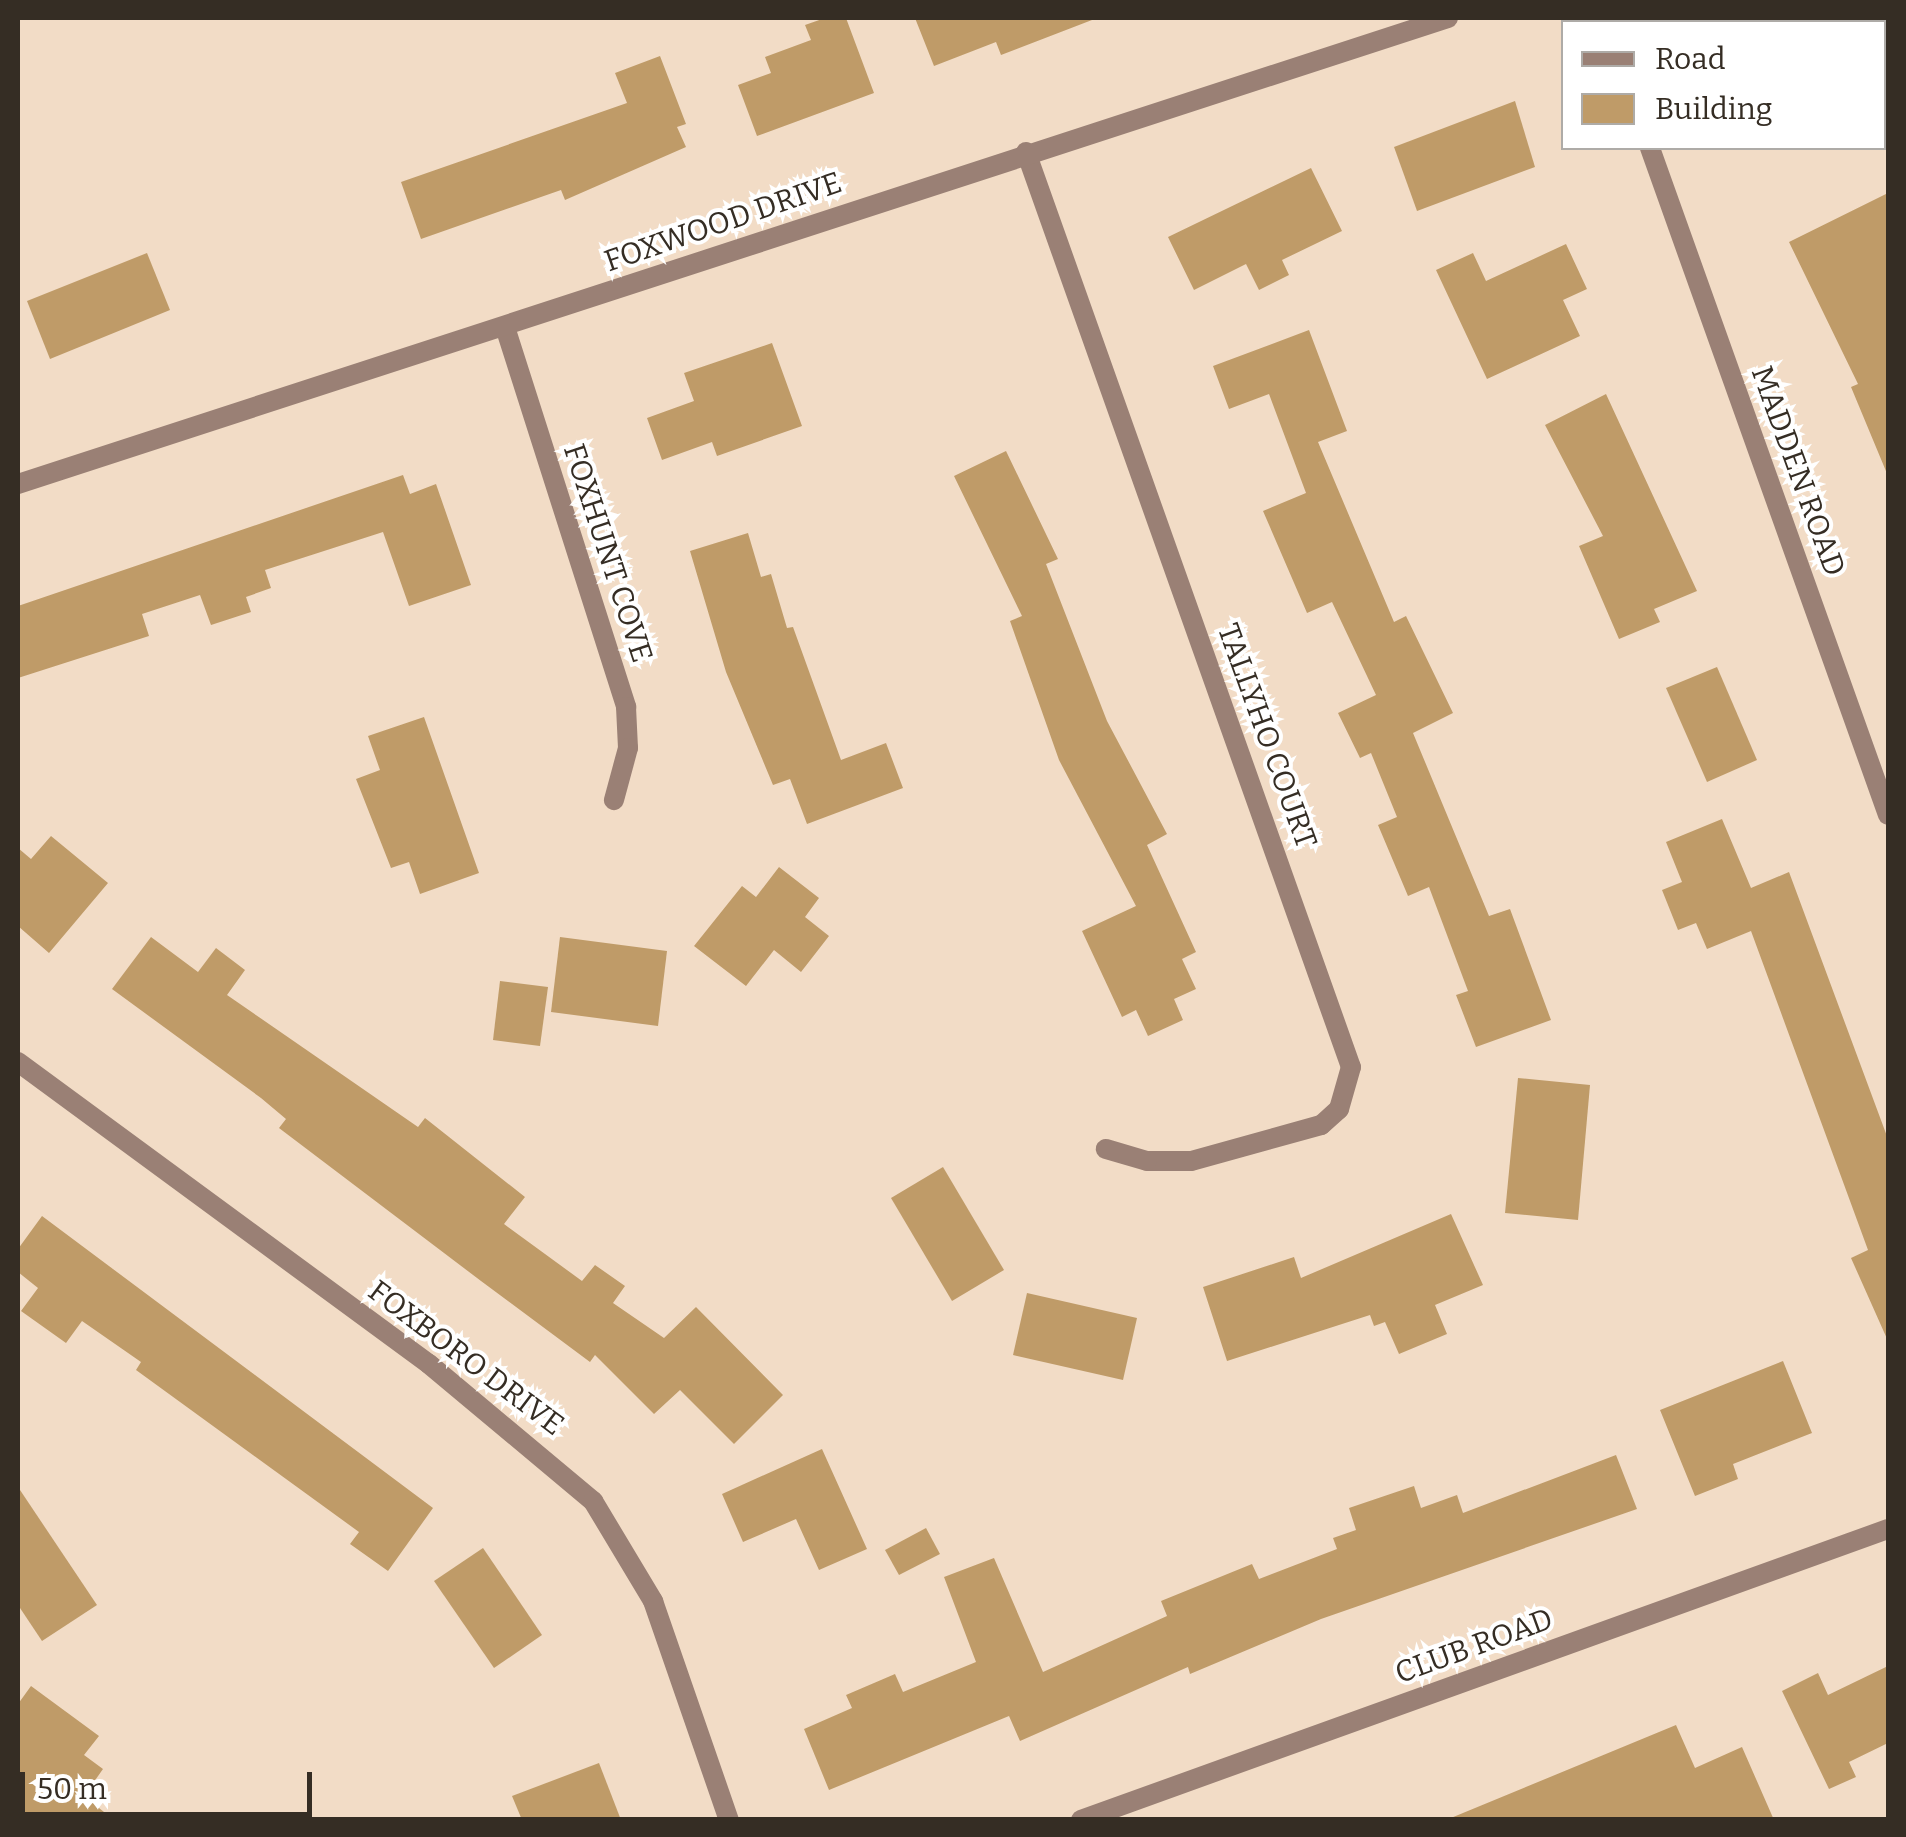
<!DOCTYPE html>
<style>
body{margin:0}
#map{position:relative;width:1906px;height:1837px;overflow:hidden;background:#f2dcc6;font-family:Bitter,serif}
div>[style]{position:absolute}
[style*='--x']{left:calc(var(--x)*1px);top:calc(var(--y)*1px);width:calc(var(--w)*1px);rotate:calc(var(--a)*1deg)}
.building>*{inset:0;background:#bf9b68}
.minor>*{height:20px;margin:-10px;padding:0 10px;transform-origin:10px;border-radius:10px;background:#9a8075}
.tertiary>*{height:20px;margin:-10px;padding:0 10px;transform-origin:10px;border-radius:10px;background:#9a8075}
span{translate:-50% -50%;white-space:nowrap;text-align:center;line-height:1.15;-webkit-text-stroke:8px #fff;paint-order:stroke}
.street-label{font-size:30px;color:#352d24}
.frame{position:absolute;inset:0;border:20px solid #352d24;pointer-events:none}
.legend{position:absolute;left:1561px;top:20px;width:325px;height:130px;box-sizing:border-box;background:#fff;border:2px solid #aeaba7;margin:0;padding:12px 18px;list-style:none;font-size:30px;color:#352d24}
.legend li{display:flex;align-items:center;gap:20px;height:50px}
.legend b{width:50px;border:2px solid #aeaba7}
.scale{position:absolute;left:20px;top:1772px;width:292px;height:45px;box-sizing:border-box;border:5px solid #352d24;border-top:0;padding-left:12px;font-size:30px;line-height:35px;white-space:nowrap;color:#352d24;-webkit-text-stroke:8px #fff;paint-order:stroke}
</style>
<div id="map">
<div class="building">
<div style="clip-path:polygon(825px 18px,846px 18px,874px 93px,757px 136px,738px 85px,771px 73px,765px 57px,811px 40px,805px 25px)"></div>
<div style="clip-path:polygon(915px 18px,1092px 18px,1092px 20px,1001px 55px,996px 42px,934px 66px)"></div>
<div style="clip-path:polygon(660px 56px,686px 124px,677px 127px,686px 147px,565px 200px,561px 190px,421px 239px,401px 182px,627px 103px,615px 73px)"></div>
<div style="clip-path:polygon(1515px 101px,1535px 167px,1417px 211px,1394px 147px)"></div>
<div style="clip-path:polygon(1311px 168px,1342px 231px,1282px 260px,1289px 275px,1259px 290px,1246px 264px,1194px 290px,1168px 237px)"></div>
<div style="clip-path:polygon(1888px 193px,1888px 476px,1851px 387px,1858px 384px,1789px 242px)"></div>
<div style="clip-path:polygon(1566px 244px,1587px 289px,1563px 300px,1580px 336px,1487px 379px,1436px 270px,1473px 253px,1486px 281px)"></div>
<div style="clip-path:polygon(147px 253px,170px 310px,50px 359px,27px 301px)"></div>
<div style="clip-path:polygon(1309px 330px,1347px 431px,1318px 442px,1394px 622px,1406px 616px,1453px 713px,1413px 733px,1489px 916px,1510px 909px,1551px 1020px,1476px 1047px,1456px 995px,1468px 991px,1429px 887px,1408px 896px,1378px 825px,1397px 817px,1371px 753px,1360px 758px,1338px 713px,1376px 695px,1332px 602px,1307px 613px,1263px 511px,1306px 493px,1269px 394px,1229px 409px,1213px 366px)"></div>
<div style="clip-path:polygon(772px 343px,802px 426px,717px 456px,712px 442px,662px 460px,647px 418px,694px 401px,684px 373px)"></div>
<div style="clip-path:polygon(1606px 394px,1697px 591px,1654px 609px,1660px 622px,1619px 639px,1579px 546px,1603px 536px,1545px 425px)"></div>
<div style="clip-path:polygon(1006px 451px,1058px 559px,1046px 564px,1107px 721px,1167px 834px,1147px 845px,1196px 952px,1182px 959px,1196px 989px,1174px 999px,1183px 1020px,1148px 1036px,1136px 1010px,1122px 1017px,1082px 931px,1136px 906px,1059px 760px,1010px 621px,1022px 616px,954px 476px)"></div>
<div style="clip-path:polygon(403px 475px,410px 494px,436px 484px,471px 585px,409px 606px,383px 532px,265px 570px,271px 588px,246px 597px,251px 612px,211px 625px,200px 595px,142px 614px,149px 636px,18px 678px,18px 606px)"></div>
<div style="clip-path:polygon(748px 533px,761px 577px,771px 574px,787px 628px,793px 627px,841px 760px,886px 743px,903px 788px,807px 824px,790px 779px,773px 785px,726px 672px,690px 551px)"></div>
<div style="clip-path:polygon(1717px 667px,1757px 760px,1707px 782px,1666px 688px)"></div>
<div style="clip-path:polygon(424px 717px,479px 873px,420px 894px,409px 862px,391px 868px,356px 779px,380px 770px,368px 736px)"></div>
<div style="clip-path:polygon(1722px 819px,1751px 888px,1789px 872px,1888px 1139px,1888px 1341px,1851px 1258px,1868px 1250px,1751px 931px,1707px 949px,1696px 923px,1678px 930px,1662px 890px,1682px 882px,1666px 842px)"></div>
<div style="clip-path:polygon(51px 836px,108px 883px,49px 953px,18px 926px,18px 848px,31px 859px)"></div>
<div style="clip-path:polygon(779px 867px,819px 898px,805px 917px,829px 936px,801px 972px,774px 950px,746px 986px,694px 946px,742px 886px,756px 897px)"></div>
<div style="clip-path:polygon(151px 937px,198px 972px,216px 948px,245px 970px,227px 995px,418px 1127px,425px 1118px,525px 1197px,504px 1224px,582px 1281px,595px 1265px,625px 1286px,613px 1303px,664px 1338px,696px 1307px,783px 1395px,734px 1444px,680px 1390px,654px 1414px,595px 1355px,590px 1362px,481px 1281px,279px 1128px,286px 1119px,261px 1098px,112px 989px)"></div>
<div style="clip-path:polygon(560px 937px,667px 951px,658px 1026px,551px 1012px)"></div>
<div style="clip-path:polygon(500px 981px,548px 987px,540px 1046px,493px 1040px)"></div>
<div style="clip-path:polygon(1518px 1078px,1590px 1085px,1578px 1220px,1505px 1213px)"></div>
<div style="clip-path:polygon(943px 1167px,1004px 1270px,952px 1301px,891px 1198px)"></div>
<div style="clip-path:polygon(1451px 1214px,1483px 1285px,1435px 1305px,1447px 1334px,1399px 1354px,1385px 1322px,1374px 1326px,1370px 1315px,1227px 1361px,1203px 1287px,1294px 1257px,1301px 1278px)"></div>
<div style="clip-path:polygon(42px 1216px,433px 1508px,388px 1571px,350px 1544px,359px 1532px,136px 1370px,141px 1362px,82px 1321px,66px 1343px,21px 1311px,38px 1288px,18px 1272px,18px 1249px)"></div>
<div style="clip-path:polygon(1027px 1293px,1137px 1318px,1123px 1380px,1013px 1355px)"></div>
<div style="clip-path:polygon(1783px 1361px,1812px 1433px,1733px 1464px,1738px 1479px,1695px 1496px,1660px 1410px)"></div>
<div style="clip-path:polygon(822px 1449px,867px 1549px,819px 1570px,796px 1519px,743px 1542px,722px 1494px)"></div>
<div style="clip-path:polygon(1616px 1455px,1637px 1509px,1321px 1619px,1190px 1674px,1188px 1667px,1020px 1741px,1009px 1716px,829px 1790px,804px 1729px,852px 1708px,846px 1695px,895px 1674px,903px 1692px,976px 1662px,944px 1577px,994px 1558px,1043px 1672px,1167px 1616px,1161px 1601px,1252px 1564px,1259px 1579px,1337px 1549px,1333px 1538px,1356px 1530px,1349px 1508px,1414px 1486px,1421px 1508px,1457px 1495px,1463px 1513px)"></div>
<div style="clip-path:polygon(18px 1487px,97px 1605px,42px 1641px,18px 1605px)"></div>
<div style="clip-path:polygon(926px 1528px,940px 1554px,899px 1575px,885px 1550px)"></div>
<div style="clip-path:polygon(483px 1548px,542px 1635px,494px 1668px,434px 1581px)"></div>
<div style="clip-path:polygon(1888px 1666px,1888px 1743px,1849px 1762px,1856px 1777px,1829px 1789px,1782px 1691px,1818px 1673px,1828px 1695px)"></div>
<div style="clip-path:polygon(31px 1686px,99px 1736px,84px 1755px,103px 1769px,84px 1796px,114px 1820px,18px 1820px,18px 1704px)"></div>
<div style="clip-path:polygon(1676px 1725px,1695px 1768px,1742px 1747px,1774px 1820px,1446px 1820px)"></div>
<div style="clip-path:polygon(599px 1763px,621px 1820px,522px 1820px,512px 1796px)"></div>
</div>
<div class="minor">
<div style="--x:1026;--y:152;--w:971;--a:70.45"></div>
<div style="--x:1351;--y:1067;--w:44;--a:105.9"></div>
<div style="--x:1339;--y:1109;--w:24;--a:138"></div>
<div style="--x:1321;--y:1125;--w:135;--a:164.5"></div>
<div style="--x:1191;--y:1161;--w:44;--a:180"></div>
<div style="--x:1147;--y:1161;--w:43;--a:-163.7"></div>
<div style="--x:505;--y:327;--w:399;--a:72.3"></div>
<div style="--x:626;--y:707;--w:41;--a:87.2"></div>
<div style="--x:628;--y:748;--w:54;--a:105.1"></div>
<div style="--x:18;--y:484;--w:1504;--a:-18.05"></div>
<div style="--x:18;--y:1062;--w:510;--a:36.31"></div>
<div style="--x:429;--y:1364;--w:214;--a:39.9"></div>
<div style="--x:593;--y:1501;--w:117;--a:59"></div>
<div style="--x:653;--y:1601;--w:232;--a:70.9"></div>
<div style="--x:1081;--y:1820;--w:858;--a:-19.83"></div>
</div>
<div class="tertiary">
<div style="--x:1604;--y:18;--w:4;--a:76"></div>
<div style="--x:1650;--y:148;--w:708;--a:70.36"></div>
</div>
<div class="street-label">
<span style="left:723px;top:222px;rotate:-19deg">FOXWOOD DRIVE</span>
<span style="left:1798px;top:471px;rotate:70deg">MADDEN ROAD</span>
<span style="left:608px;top:553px;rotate:72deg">FOXHUNT COVE</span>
<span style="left:1267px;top:736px;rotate:70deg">TALLYHO COURT</span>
<span style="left:466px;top:1358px;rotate:37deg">FOXBORO DRIVE</span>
<span style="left:1474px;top:1646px;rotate:-20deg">CLUB ROAD</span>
</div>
<div class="frame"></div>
<ul class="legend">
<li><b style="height:12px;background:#9a8075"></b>Road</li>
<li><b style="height:28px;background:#bf9b68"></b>Building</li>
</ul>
<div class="scale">50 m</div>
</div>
